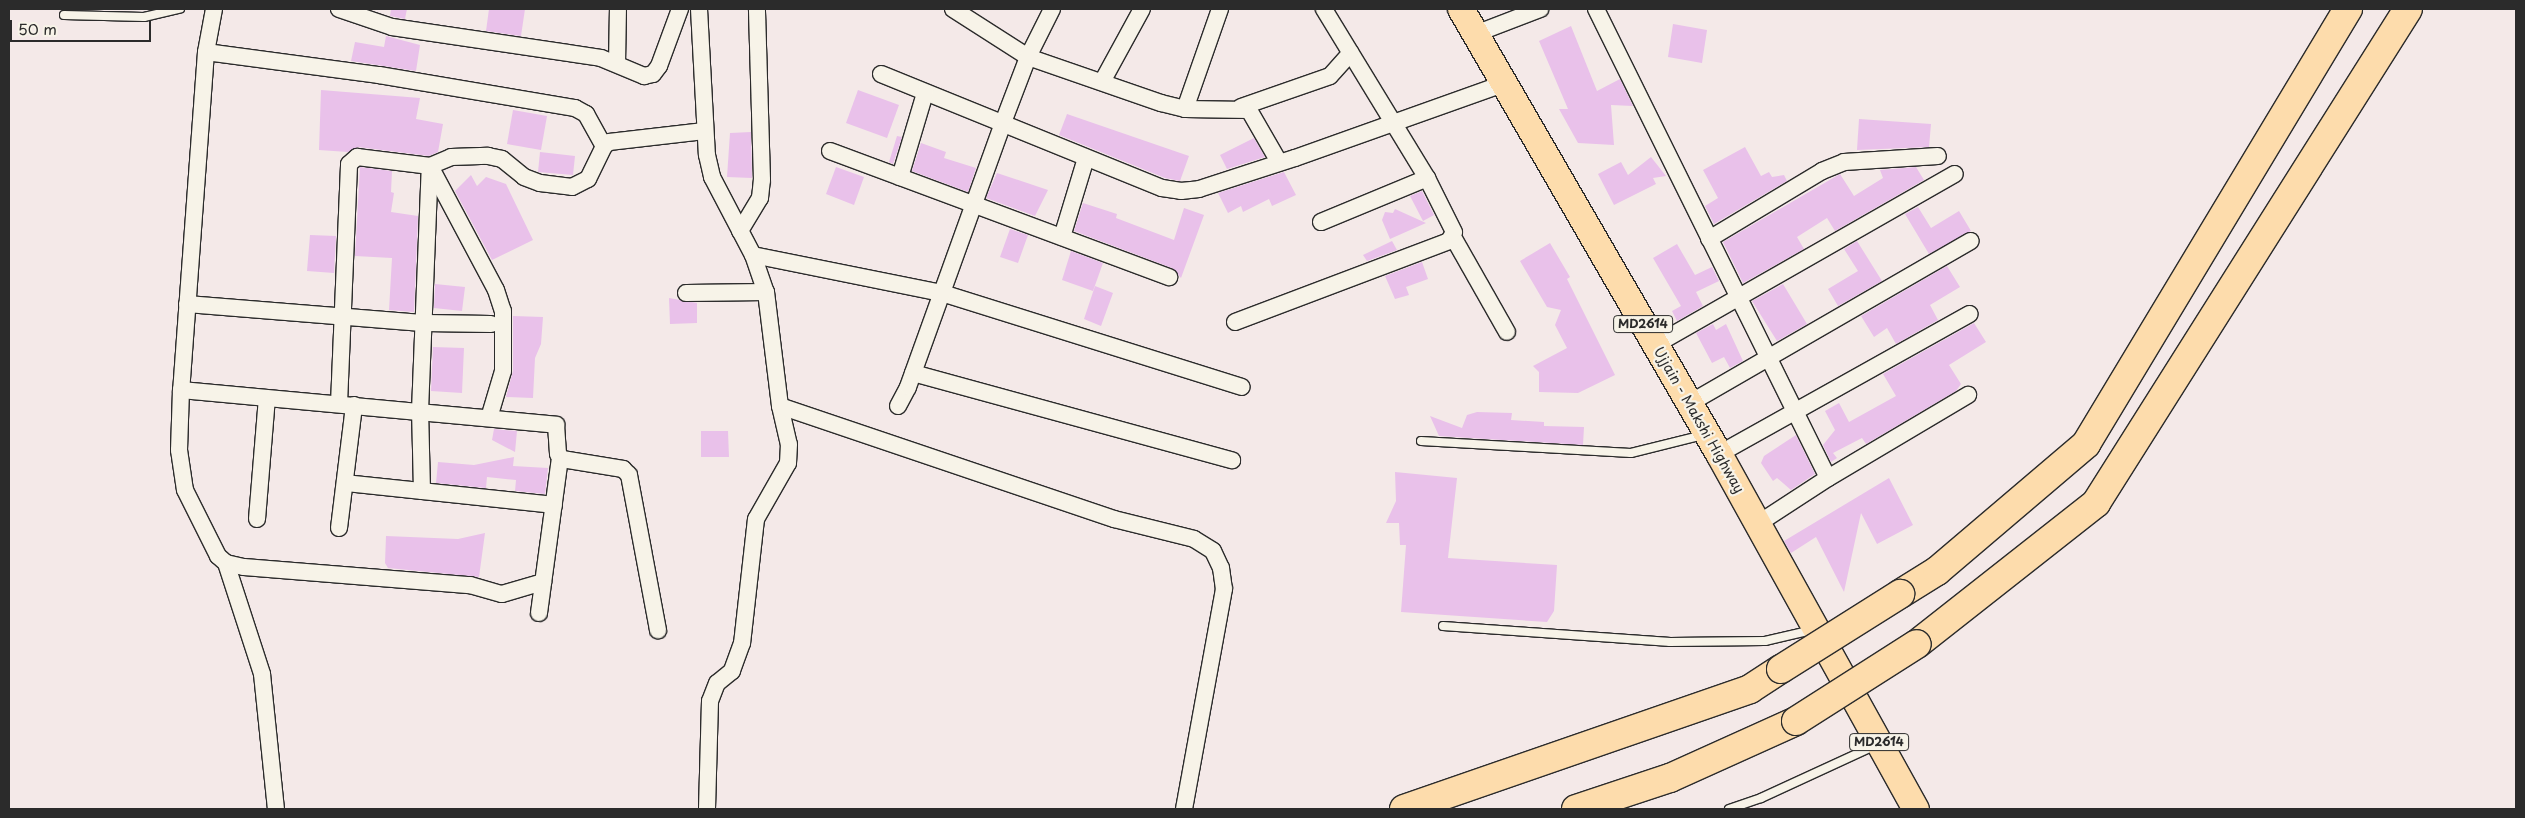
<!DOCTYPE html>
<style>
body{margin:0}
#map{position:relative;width:2525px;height:818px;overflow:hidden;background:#f4e9e8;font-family:"Playpen Sans",sans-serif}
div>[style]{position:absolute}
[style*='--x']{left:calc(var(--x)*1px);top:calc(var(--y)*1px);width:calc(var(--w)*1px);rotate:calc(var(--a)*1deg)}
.building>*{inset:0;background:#e9c1ea}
.roads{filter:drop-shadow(1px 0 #2b2b2b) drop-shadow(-1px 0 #2b2b2b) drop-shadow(0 1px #2b2b2b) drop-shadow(0 -1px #2b2b2b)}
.service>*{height:8px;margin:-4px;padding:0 4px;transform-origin:4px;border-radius:4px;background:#f7f3e8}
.minor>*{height:16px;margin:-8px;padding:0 8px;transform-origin:8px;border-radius:8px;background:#f7f3e8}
.primary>*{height:26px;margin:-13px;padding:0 13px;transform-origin:13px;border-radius:13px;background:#fddcac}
.motorway>*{height:28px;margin:-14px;padding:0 14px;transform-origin:14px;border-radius:14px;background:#fddcac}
.bridges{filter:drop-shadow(1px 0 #2b2b2b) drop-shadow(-1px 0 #2b2b2b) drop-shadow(0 1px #2b2b2b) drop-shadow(0 -1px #2b2b2b)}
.motorway-bridge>*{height:28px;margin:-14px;padding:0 14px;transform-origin:14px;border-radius:14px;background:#fddcac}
span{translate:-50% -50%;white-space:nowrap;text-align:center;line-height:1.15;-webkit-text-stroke:4.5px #f7f3e8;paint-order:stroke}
.shield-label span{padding:1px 4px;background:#f7f3e8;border:1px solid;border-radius:4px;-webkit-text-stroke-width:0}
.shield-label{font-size:12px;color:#2b2b2b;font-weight:700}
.street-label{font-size:14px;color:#2b2b2b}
.frame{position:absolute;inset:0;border:10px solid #2b2b2b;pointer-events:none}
.scale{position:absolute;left:10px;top:20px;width:141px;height:22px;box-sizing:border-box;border:2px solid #2b2b2b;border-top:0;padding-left:6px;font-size:15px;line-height:18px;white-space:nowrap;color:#2b2b2b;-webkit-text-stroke:4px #f7f3e8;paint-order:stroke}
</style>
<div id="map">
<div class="building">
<div style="clip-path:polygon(391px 9px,407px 9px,405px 19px,390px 16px)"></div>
<div style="clip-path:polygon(489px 9px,525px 9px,521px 36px,486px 31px)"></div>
<div style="clip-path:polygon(1673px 24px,1707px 30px,1702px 63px,1668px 57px)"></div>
<div style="clip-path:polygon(1571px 26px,1597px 91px,1620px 79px,1633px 106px,1611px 105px,1614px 145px,1578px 143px,1559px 109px,1568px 109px,1539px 41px)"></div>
<div style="clip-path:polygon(386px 36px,420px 45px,416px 71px,351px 61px,355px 42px,384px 47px)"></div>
<div style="clip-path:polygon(321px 90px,420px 98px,416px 119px,443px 124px,438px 152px,429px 156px,358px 147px,348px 152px,319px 150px)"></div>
<div style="clip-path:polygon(858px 90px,899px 105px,887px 138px,846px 123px)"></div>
<div style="clip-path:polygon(513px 110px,547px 116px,541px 150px,507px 144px)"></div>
<div style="clip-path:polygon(1067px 114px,1189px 156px,1180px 181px,1165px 178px,1059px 135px)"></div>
<div style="clip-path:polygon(1859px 119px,1931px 124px,1929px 147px,1857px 150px)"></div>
<div style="clip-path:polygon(751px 132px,752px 178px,727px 177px,730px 133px)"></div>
<div style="clip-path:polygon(897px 136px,902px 137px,893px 164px,889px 162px)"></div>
<div style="clip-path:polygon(1254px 138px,1265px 157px,1227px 169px,1220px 155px)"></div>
<div style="clip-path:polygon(921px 143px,946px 152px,944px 158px,976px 168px,968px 192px,912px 171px)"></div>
<div style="clip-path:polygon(1745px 147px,1761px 176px,1769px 172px,1772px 177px,1784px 175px,1787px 181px,1714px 224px,1705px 206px,1718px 198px,1703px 170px)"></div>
<div style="clip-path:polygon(540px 152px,575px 156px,573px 175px,538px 172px)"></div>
<div style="clip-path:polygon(1651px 157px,1666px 176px,1653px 178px,1656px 184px,1614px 205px,1598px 174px,1621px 162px,1628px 175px)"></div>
<div style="clip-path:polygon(360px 167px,392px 171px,391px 192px,394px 193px,391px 212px,418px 216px,414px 312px,389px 310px,392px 258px,355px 256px)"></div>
<div style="clip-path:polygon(836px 167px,864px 177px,854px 205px,826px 194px)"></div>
<div style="clip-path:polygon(1916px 167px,1924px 180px,1835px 231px,1827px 218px,1797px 237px,1804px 249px,1743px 283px,1723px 242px,1840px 174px,1854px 196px,1883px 178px,1880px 170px)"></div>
<div style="clip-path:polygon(1284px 172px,1296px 195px,1272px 206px,1269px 199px,1243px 212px,1241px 206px,1228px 213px,1218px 193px)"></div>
<div style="clip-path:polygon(997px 173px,1048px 190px,1035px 216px,986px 198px)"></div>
<div style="clip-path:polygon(471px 175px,477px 186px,486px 177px,506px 184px,533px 240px,492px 260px,455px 191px)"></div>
<div style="clip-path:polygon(1422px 191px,1434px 215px,1423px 221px,1410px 196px)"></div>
<div style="clip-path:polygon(1083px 203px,1117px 214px,1116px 218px,1174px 240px,1184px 208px,1204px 215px,1181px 278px,1172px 268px,1074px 231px)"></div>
<div style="clip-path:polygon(1918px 207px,1931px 228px,1959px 211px,1971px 231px,1929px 254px,1905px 214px)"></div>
<div style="clip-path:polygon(1395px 209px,1426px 223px,1390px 239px,1382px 220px,1385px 212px,1393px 213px)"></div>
<div style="clip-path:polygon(1010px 229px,1028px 235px,1018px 263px,1000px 257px)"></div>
<div style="clip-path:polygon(310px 235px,336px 236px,334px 273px,307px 271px)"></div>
<div style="clip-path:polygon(1392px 241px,1397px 250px,1367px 261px,1363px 255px)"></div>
<div style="clip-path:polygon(1857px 241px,1882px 281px,1838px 306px,1828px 289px,1858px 271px,1844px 249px)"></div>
<div style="clip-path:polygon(1550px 243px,1570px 277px,1567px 279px,1615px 375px,1578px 393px,1539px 392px,1539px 372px,1533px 366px,1567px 348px,1555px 325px,1561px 310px,1547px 307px,1520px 261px)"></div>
<div style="clip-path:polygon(1677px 244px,1695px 275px,1712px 267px,1719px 281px,1696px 292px,1703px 306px,1677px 321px,1672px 311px,1681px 306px,1653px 258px)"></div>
<div style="clip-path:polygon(1071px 251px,1103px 263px,1093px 291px,1062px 280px)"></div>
<div style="clip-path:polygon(1422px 262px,1428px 279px,1406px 287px,1409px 295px,1395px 299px,1385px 276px)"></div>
<div style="clip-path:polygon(1947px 266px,1960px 287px,1930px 305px,1938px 320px,1896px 344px,1887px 328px,1874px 337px,1861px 316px)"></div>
<div style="clip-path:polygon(435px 284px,465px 287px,462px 311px,434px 308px)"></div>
<div style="clip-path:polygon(1783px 284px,1807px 324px,1777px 341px,1752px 301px)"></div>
<div style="clip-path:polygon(1095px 286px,1113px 293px,1101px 326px,1084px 319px)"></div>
<div style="clip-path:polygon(669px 298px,697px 303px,697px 323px,670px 324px)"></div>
<div style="clip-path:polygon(513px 316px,543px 317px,541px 344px,535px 358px,533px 398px,506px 397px,513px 371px)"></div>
<div style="clip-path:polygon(1974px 323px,1986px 342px,1949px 365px,1961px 384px,1956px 391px,1866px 444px,1862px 438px,1833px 453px,1837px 458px,1831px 462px,1823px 445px,1835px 430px,1825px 411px,1839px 403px,1849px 422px,1896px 396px,1883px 374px)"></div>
<div style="clip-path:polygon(1713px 324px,1716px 330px,1726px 324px,1743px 361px,1730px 368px,1724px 357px,1712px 363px,1696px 333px)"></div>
<div style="clip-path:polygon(433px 347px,464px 348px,462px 393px,431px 391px)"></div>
<div style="clip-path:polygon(1477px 412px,1512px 413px,1511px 420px,1544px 422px,1544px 426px,1584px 427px,1583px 445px,1439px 436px,1430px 416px,1462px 428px,1467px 415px)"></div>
<div style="clip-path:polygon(494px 429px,517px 431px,515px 452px,492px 440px)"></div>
<div style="clip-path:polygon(701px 431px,728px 431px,729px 457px,701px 457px)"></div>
<div style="clip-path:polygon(1796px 435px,1815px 474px,1791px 490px,1777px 478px,1773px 481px,1761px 463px,1764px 456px)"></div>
<div style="clip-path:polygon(514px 457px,513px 466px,548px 468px,545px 494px,515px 491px,516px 480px,487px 477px,486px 488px,436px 483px,438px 462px,474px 465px)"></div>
<div style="clip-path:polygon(1395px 472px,1457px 478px,1448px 558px,1557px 565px,1554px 611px,1547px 622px,1401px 612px,1406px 545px,1400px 545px,1399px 523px,1386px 523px,1396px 501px)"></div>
<div style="clip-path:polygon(1889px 478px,1913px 525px,1877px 544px,1861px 513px,1844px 592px,1816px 537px,1791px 553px,1784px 541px)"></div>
<div style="clip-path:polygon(485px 533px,479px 577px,388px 568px,385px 563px,386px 536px,458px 539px)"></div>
</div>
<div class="roads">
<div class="service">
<div style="--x:64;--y:15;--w:80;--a:1.4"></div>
<div style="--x:144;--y:17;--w:37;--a:-13"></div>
<div style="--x:1421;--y:441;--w:210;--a:3.3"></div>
<div style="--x:1631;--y:453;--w:75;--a:-13.9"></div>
<div style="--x:1443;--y:626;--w:228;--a:4"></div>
<div style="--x:1670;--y:642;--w:95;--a:-0.6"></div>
<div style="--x:1765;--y:641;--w:48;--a:-13.2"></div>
<div style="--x:1729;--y:809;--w:34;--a:-19"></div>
<div style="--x:1761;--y:798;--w:127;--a:-24.7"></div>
</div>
<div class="minor">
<div style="--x:214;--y:9;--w:44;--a:100.5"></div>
<div style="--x:206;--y:52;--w:339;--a:94.2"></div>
<div style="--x:181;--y:390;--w:60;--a:91.9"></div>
<div style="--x:179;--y:450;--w:40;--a:81.5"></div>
<div style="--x:185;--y:490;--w:74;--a:63.4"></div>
<div style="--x:218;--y:556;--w:11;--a:41"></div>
<div style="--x:226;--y:563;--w:18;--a:13"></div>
<div style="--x:244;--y:567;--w:227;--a:4.6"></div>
<div style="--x:470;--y:585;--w:33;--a:16"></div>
<div style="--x:502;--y:594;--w:43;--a:-16.3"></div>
<div style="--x:339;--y:9;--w:56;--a:18.8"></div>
<div style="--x:392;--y:27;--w:211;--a:8.4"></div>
<div style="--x:601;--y:58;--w:47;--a:22.7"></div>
<div style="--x:644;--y:76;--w:9;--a:-13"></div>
<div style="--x:653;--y:74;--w:10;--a:-53"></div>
<div style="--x:659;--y:66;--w:61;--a:-69.8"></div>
<div style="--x:699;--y:9;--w:146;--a:86.9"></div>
<div style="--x:707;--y:155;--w:23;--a:77"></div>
<div style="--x:712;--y:177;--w:88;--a:62.3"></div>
<div style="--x:753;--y:255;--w:39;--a:71"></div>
<div style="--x:766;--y:292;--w:115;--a:83"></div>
<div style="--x:780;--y:406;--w:39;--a:77"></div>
<div style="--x:789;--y:444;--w:19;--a:93"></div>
<div style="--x:788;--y:463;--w:64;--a:119.7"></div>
<div style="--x:756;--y:519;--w:125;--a:96.4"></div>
<div style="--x:742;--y:643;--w:30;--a:110"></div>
<div style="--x:732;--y:671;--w:19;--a:141"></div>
<div style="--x:717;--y:683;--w:19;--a:111"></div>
<div style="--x:710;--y:701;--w:108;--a:91.6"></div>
<div style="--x:953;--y:9;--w:89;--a:32.6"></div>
<div style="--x:1028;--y:57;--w:141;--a:19.1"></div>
<div style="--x:1161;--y:103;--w:25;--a:14"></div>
<div style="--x:1185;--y:109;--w:64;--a:0.9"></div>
<div style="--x:1249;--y:110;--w:60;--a:60"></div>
<div style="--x:1596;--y:9;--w:523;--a:63.68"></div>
<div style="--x:1828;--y:478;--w:82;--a:146.9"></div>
<div style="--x:1475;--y:34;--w:70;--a:-21"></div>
<div style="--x:206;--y:52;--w:175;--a:7.6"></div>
<div style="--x:379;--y:75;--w:199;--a:9.6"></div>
<div style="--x:575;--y:108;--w:13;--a:29"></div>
<div style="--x:586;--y:114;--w:37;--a:61"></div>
<div style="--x:617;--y:64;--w:55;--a:-89"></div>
<div style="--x:881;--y:74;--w:303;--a:22.1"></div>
<div style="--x:1162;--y:188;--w:19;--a:9"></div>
<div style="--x:1181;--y:191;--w:18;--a:-6"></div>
<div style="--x:1199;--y:189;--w:101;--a:-17.9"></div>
<div style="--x:1295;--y:158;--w:221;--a:-19.6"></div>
<div style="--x:1102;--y:82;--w:83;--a:-61.3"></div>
<div style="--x:1241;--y:107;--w:94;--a:-19.2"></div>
<div style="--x:1330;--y:76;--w:31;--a:-48"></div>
<div style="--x:1185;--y:109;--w:106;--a:-70.7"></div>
<div style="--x:830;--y:151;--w:362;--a:20.4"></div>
<div style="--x:900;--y:177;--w:88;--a:-73.4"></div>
<div style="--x:1321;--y:222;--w:115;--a:-22.5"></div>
<div style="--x:740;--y:231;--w:39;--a:-59"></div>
<div style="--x:760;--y:198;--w:18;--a:-84"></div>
<div style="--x:762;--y:180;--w:171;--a:-91.7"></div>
<div style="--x:1062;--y:237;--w:83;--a:-73.1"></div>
<div style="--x:1453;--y:237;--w:109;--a:60.4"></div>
<div style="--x:1709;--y:239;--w:132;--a:-31"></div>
<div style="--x:1822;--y:171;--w:24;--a:-22"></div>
<div style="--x:1844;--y:162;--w:94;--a:-3.7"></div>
<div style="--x:753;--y:255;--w:193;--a:11.4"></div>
<div style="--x:942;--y:293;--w:314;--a:17.4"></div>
<div style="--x:686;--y:293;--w:80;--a:-0.7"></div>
<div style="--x:187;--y:304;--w:239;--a:4.6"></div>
<div style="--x:425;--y:323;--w:66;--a:0.9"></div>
<div style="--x:1235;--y:322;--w:229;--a:-20.7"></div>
<div style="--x:1449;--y:241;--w:10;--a:-61"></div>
<div style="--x:1454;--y:232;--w:60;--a:-116.6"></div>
<div style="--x:1427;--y:178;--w:198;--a:-121.4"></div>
<div style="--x:1655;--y:345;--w:345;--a:-29.7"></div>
<div style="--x:913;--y:373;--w:331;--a:15.3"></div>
<div style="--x:181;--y:390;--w:377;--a:5.3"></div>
<div style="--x:556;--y:425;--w:29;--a:86"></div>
<div style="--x:558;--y:454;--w:6;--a:51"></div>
<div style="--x:562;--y:459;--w:62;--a:9.3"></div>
<div style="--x:623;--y:469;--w:8;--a:45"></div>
<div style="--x:629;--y:475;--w:158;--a:79.4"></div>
<div style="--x:1690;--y:403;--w:324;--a:-30"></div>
<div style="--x:339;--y:404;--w:240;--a:-87.6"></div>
<div style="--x:349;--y:164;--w:11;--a:-41"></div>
<div style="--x:357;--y:157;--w:74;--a:7"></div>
<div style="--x:430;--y:166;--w:140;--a:62"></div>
<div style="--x:496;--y:290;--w:22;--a:72"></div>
<div style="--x:503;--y:311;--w:60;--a:90"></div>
<div style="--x:503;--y:371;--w:49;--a:106.6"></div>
<div style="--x:780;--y:406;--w:353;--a:18.7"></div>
<div style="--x:1114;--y:519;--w:82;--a:14"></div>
<div style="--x:1194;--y:539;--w:22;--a:32"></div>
<div style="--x:1213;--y:551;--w:19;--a:65"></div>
<div style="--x:1221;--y:568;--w:21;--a:82"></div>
<div style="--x:1224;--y:589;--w:224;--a:100.3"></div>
<div style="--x:898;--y:406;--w:21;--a:-62"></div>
<div style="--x:908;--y:387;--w:284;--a:-70.2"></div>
<div style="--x:1004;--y:120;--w:67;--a:-69.1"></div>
<div style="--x:1028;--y:57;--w:54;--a:-63.4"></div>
<div style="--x:1719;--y:454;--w:287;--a:-29.2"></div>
<div style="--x:1828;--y:478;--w:163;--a:-30.7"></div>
<div style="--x:345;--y:483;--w:210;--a:6"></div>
<div style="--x:422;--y:491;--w:80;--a:-91.4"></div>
<div style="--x:420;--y:411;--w:245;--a:-87.7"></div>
<div style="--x:430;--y:166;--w:23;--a:-23"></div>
<div style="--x:451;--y:157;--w:37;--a:-2"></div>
<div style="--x:488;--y:156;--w:14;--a:12"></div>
<div style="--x:502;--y:159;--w:28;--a:39"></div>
<div style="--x:524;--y:177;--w:17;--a:21"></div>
<div style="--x:540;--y:183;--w:32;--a:7"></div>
<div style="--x:572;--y:187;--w:18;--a:-27"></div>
<div style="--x:588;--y:179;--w:37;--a:-64"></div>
<div style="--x:604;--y:146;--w:6;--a:-39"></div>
<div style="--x:609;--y:142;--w:96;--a:-6.6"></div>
<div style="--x:257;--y:519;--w:121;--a:-85.3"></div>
<div style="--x:339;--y:528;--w:124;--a:-83"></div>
<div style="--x:226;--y:563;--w:117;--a:72"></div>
<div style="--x:262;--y:674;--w:136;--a:84.1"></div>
<div style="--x:539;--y:613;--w:157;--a:-82.3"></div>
</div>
<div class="primary">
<div style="--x:1461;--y:9;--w:514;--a:59.9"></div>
<div style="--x:1719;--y:454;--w:406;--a:61"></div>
</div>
<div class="motorway">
<div style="--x:1900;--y:594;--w:44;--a:-31.9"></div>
<div style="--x:1937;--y:571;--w:196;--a:-40.4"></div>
<div style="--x:2086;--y:444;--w:508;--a:-58.94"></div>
<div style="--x:1917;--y:644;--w:228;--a:-38.2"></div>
<div style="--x:2096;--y:503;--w:584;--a:-57.72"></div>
<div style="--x:1404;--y:809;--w:366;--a:-19.1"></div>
<div style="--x:1750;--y:689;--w:37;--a:-33"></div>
<div style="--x:1576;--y:809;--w:99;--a:-18.3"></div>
<div style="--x:1670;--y:778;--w:138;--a:-24.3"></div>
</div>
</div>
<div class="bridges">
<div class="motorway-bridge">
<div style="--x:1781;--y:669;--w:141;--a:-32.2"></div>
<div style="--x:1796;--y:721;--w:143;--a:-32.5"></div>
</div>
</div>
<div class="shield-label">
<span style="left:1643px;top:324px">MD2614</span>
<span style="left:1879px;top:742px">MD2614</span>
</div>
<div class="street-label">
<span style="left:1699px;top:420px;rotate:60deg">Ujjain - Makshi Highway</span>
</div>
<div class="frame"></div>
<div class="scale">50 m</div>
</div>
